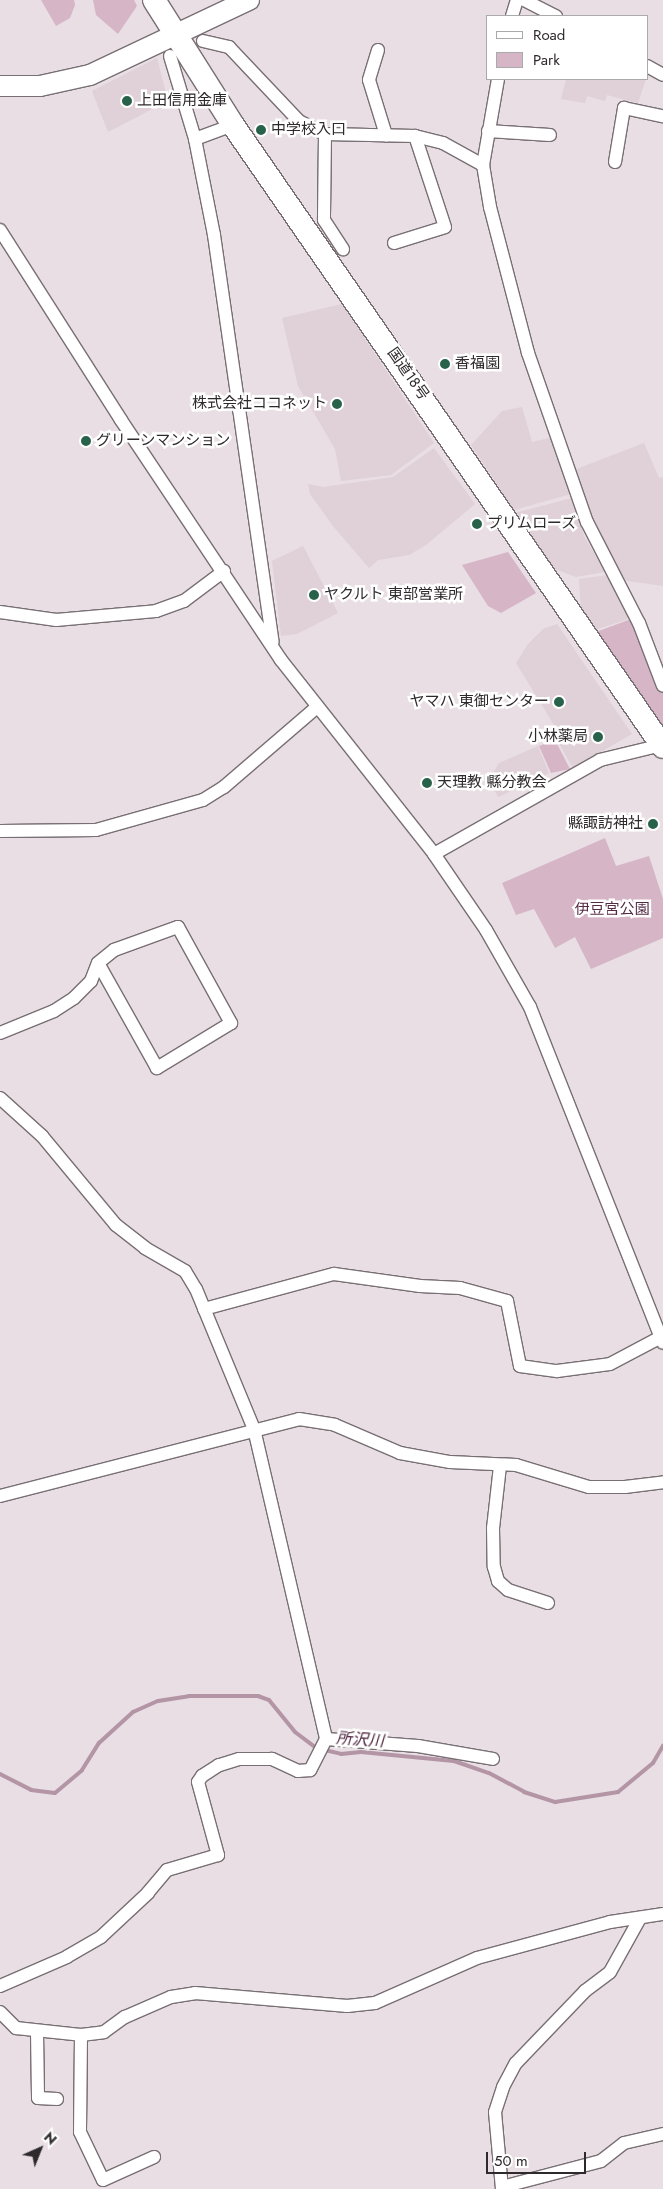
<!DOCTYPE html>
<meta charset="utf-8">
<style>
body{margin:0}
#map{position:relative;width:663px;height:2189px;overflow:hidden;background:#e8dee3;font-family:Jost,"Noto Sans JP",sans-serif}
div>[style]{position:absolute}
[style*='--x']{left:calc(var(--x)*1px);top:calc(var(--y)*1px);width:calc(var(--w)*1px);rotate:calc(var(--a)*1deg)}
.built>*{inset:0;background:#e0d0d8}
.green>*{inset:0;background:#d5b5c6}
.stream>*{height:4px;margin:-2px;padding:0 2px;transform-origin:2px;border-radius:2px;background:#b395a5}
.roads{filter:drop-shadow(1px 0 #786f74) drop-shadow(-1px 0 #786f74) drop-shadow(0 1px #786f74) drop-shadow(0 -1px #786f74)}
.street>*{height:12px;margin:-6px;padding:0 6px;transform-origin:6px;border-radius:6px;background:#fff}
.primary>*{height:20px;margin:-10px;padding:0 10px;transform-origin:10px;border-radius:10px;background:#fff}
.highway>*{height:22px;margin:-11px;padding:0 11px;transform-origin:11px;border-radius:11px;background:#fff}
.dots>*{width:14px;height:14px;translate:-50% -50%;box-sizing:border-box;border:2px solid #fff;border-radius:50%}
span{translate:-50% -50%;white-space:nowrap;text-align:center;line-height:1.15;-webkit-text-stroke:5px #fff;paint-order:stroke}
.poi-label{font-size:15px;color:#2e2a2c}
.left{translate:0 -50%;text-align:left}
.right{translate:-100% -50%;text-align:right}
.street-label{font-size:15px;color:#2e2a2c}
.park-label{font-size:15px;color:#552b44}
.water-label{font-size:16px;color:#4b213b;font-style:italic}
.legend{position:absolute;left:486px;top:15px;width:162px;height:65px;box-sizing:border-box;background:#fff;border:1px solid #abaaab;margin:0;padding:6px 9px;list-style:none;font-size:15px;color:#2e2a2c}
.legend li{display:flex;align-items:center;gap:10px;height:25px}
.legend b{width:25px;border:1px solid #abaaab}
.north{position:absolute;left:15px;top:2124px;width:50px;height:50px;-webkit-text-stroke:4px #fff;paint-order:stroke;rotate:44deg;font-size:14px;font-weight:700;line-height:20px;text-align:center;color:#2e2a2c}
.north::after{content:'';display:block;margin:auto;width:18px;height:22px;background:#2e2a2c;clip-path:polygon(50% 0,100% 100%,50% 72%,0 100%)}
.scale{position:absolute;left:486px;top:2152px;width:100px;height:22px;box-sizing:border-box;border:2px solid #2e2a2c;border-top:0;padding-left:6px;font-size:15px;line-height:18px;white-space:nowrap;color:#2e2a2c;-webkit-text-stroke:4px #fff;paint-order:stroke}
</style>
<div id="map">
<div class="built">
<div style="clip-path:polygon(157px 58px,168px 101px,108px 132px,92px 91px)"></div>
<div style="clip-path:polygon(566px 79px,646px 79px,638px 103px,607px 95px,605px 101px,587px 96px,585px 103px,561px 99px)"></div>
<div style="clip-path:polygon(342px 304px,434px 443px,391px 475px,341px 481px,335px 449px,298px 386px,282px 318px)"></div>
<div style="clip-path:polygon(522px 407px,532px 442px,554px 437px,571px 494px,514px 510px,471px 445px,502px 411px)"></div>
<div style="clip-path:polygon(644px 443px,659px 478px,663px 477px,663px 586px,621px 580px,592px 521px,574px 470px)"></div>
<div style="clip-path:polygon(434px 448px,475px 504px,426px 545px,409px 555px,378px 560px,369px 568px,333px 526px,310px 494px,308px 484px,323px 487px,393px 477px)"></div>
<div style="clip-path:polygon(572px 498px,584px 536px,605px 572px,576px 577px,552px 568px,515px 513px)"></div>
<div style="clip-path:polygon(303px 546px,338px 613px,297px 634px,281px 636px,272px 561px)"></div>
<div style="clip-path:polygon(608px 575px,631px 618px,595px 630px,581px 609px,579px 579px)"></div>
<div style="clip-path:polygon(557px 624px,632px 734px,573px 768px,558px 742px,562px 738px,516px 663px,528px 644px,543px 629px)"></div>
<div style="clip-path:polygon(538px 746px,549px 773px,498px 797px,489px 780px,499px 763px)"></div>
</div>
<div class="green">
<div style="clip-path:polygon(41px 0,74px 0,75px 5px,70px 18px,56px 26px)"></div>
<div style="clip-path:polygon(93px 0,134px 0,137px 6px,118px 34px,96px 15px)"></div>
<div style="clip-path:polygon(508px 552px,536px 593px,501px 613px,488px 606px,462px 565px)"></div>
<div style="clip-path:polygon(631px 619px,663px 692px,663px 726px,596px 632px)"></div>
<div style="clip-path:polygon(555px 740px,570px 769px,551px 773px,539px 746px)"></div>
<div style="clip-path:polygon(605px 838px,616px 866px,649px 856px,663px 899px,663px 938px,591px 969px,575px 937px,555px 948px,534px 909px,516px 915px,502px 883px)"></div>
</div>
<div class="stream">
<div style="--x:0;--y:1774;--w:35;--a:27"></div>
<div style="--x:31;--y:1790;--w:24;--a:7"></div>
<div style="--x:55;--y:1793;--w:35;--a:-40"></div>
<div style="--x:82;--y:1770;--w:32;--a:-58"></div>
<div style="--x:99;--y:1743;--w:46;--a:-42.4"></div>
<div style="--x:133;--y:1712;--w:27;--a:-24"></div>
<div style="--x:158;--y:1701;--w:31;--a:-9"></div>
<div style="--x:189;--y:1696;--w:69;--a:0"></div>
<div style="--x:258;--y:1696;--w:12;--a:20"></div>
<div style="--x:269;--y:1700;--w:41;--a:50.9"></div>
<div style="--x:295;--y:1732;--w:26;--a:37"></div>
<div style="--x:316;--y:1748;--w:26;--a:13"></div>
<div style="--x:341;--y:1754;--w:20;--a:-6"></div>
<div style="--x:361;--y:1752;--w:93;--a:5.5"></div>
<div style="--x:454;--y:1761;--w:37;--a:19"></div>
<div style="--x:489;--y:1773;--w:40;--a:28"></div>
<div style="--x:524;--y:1792;--w:33;--a:18"></div>
<div style="--x:555;--y:1802;--w:64;--a:-9"></div>
<div style="--x:618;--y:1792;--w:45;--a:-39.6"></div>
<div style="--x:653;--y:1763;--w:20;--a:-60"></div>
</div>
<div class="roads">
<div class="street">
<div style="--x:524;--y:0;--w:36;--a:27"></div>
<div style="--x:512;--y:16;--w:17;--a:-73"></div>
<div style="--x:203;--y:41;--w:27;--a:13"></div>
<div style="--x:229;--y:47;--w:102;--a:46.6"></div>
<div style="--x:299;--y:121;--w:29;--a:27"></div>
<div style="--x:325;--y:134;--w:90;--a:1.3"></div>
<div style="--x:415;--y:136;--w:29;--a:14"></div>
<div style="--x:443;--y:143;--w:46;--a:28.8"></div>
<div style="--x:378;--y:50;--w:31;--a:107"></div>
<div style="--x:369;--y:80;--w:58;--a:72.8"></div>
<div style="--x:170;--y:56;--w:87;--a:73.2"></div>
<div style="--x:195;--y:139;--w:98;--a:78.8"></div>
<div style="--x:214;--y:235;--w:411;--a:81.8"></div>
<div style="--x:647;--y:66;--w:18;--a:29"></div>
<div style="--x:498;--y:79;--w:87;--a:99.9"></div>
<div style="--x:483;--y:165;--w:43;--a:80.5"></div>
<div style="--x:490;--y:207;--w:151;--a:75.4"></div>
<div style="--x:528;--y:353;--w:179;--a:70.8"></div>
<div style="--x:587;--y:522;--w:114;--a:62.8"></div>
<div style="--x:639;--y:623;--w:67;--a:69.1"></div>
<div style="--x:488;--y:131;--w:62;--a:3.7"></div>
<div style="--x:325;--y:134;--w:86;--a:90.7"></div>
<div style="--x:324;--y:220;--w:35;--a:57"></div>
<div style="--x:195;--y:139;--w:40;--a:-20.2"></div>
<div style="--x:615;--y:162;--w:55;--a:-80.5"></div>
<div style="--x:624;--y:108;--w:40;--a:12"></div>
<div style="--x:0;--y:230;--w:225;--a:57.5"></div>
<div style="--x:121;--y:420;--w:288;--a:56.3"></div>
<div style="--x:281;--y:660;--w:247;--a:51.7"></div>
<div style="--x:434;--y:854;--w:92;--a:55.6"></div>
<div style="--x:486;--y:930;--w:89;--a:60.3"></div>
<div style="--x:530;--y:1007;--w:361;--a:68.4"></div>
<div style="--x:394;--y:243;--w:53;--a:-17.4"></div>
<div style="--x:445;--y:227;--w:96;--a:-108.2"></div>
<div style="--x:0;--y:612;--w:57;--a:8.1"></div>
<div style="--x:56;--y:620;--w:100;--a:-5.1"></div>
<div style="--x:156;--y:611;--w:30;--a:-20"></div>
<div style="--x:184;--y:601;--w:50;--a:-36.9"></div>
<div style="--x:0;--y:831;--w:96;--a:-0.6"></div>
<div style="--x:96;--y:830;--w:111;--a:-15.7"></div>
<div style="--x:203;--y:800;--w:25;--a:-32"></div>
<div style="--x:224;--y:787;--w:123;--a:-40.7"></div>
<div style="--x:434;--y:854;--w:191;--a:-29.5"></div>
<div style="--x:600;--y:760;--w:64;--a:-13.6"></div>
<div style="--x:0;--y:1033;--w:58;--a:-22.2"></div>
<div style="--x:54;--y:1011;--w:24;--a:-33"></div>
<div style="--x:74;--y:998;--w:24;--a:-45"></div>
<div style="--x:91;--y:981;--w:19;--a:-69"></div>
<div style="--x:98;--y:963;--w:21;--a:-39"></div>
<div style="--x:114;--y:950;--w:68;--a:-19.8"></div>
<div style="--x:178;--y:927;--w:110;--a:61.1"></div>
<div style="--x:231;--y:1023;--w:87;--a:148.7"></div>
<div style="--x:157;--y:1068;--w:120;--a:-119.3"></div>
<div style="--x:0;--y:1098;--w:57;--a:42.1"></div>
<div style="--x:42;--y:1136;--w:116;--a:50.3"></div>
<div style="--x:116;--y:1225;--w:37;--a:38"></div>
<div style="--x:145;--y:1248;--w:46;--a:29.9"></div>
<div style="--x:185;--y:1271;--w:21;--a:59"></div>
<div style="--x:196;--y:1289;--w:152;--a:67.5"></div>
<div style="--x:254;--y:1429;--w:318;--a:76.9"></div>
<div style="--x:326;--y:1739;--w:35;--a:117"></div>
<div style="--x:310;--y:1770;--w:12;--a:175"></div>
<div style="--x:298;--y:1771;--w:29;--a:-155"></div>
<div style="--x:272;--y:1759;--w:33;--a:180"></div>
<div style="--x:239;--y:1759;--w:21;--a:163"></div>
<div style="--x:219;--y:1765;--w:20;--a:147"></div>
<div style="--x:202;--y:1776;--w:7;--a:124"></div>
<div style="--x:198;--y:1782;--w:76;--a:74.7"></div>
<div style="--x:218;--y:1855;--w:53;--a:163.6"></div>
<div style="--x:167;--y:1870;--w:30;--a:130"></div>
<div style="--x:148;--y:1893;--w:64;--a:136.9"></div>
<div style="--x:101;--y:1937;--w:39;--a:150"></div>
<div style="--x:67;--y:1957;--w:73;--a:156.6"></div>
<div style="--x:204;--y:1309;--w:135;--a:-15.1"></div>
<div style="--x:334;--y:1274;--w:87;--a:7.9"></div>
<div style="--x:420;--y:1286;--w:40;--a:2.9"></div>
<div style="--x:460;--y:1288;--w:49;--a:15.5"></div>
<div style="--x:507;--y:1301;--w:66;--a:78.7"></div>
<div style="--x:520;--y:1366;--w:37;--a:8"></div>
<div style="--x:557;--y:1371;--w:53;--a:-7.5"></div>
<div style="--x:610;--y:1364;--w:58;--a:-27.9"></div>
<div style="--x:500;--y:1466;--w:62;--a:96.4"></div>
<div style="--x:493;--y:1528;--w:39;--a:89"></div>
<div style="--x:494;--y:1567;--w:15;--a:74"></div>
<div style="--x:498;--y:1581;--w:13;--a:42"></div>
<div style="--x:508;--y:1590;--w:42;--a:18"></div>
<div style="--x:0;--y:1496;--w:309;--a:-14.4"></div>
<div style="--x:299;--y:1419;--w:36;--a:9"></div>
<div style="--x:335;--y:1425;--w:71;--a:23.3"></div>
<div style="--x:400;--y:1453;--w:51;--a:10.2"></div>
<div style="--x:450;--y:1462;--w:66;--a:2.6"></div>
<div style="--x:516;--y:1465;--w:76;--a:16.8"></div>
<div style="--x:589;--y:1487;--w:36;--a:0"></div>
<div style="--x:625;--y:1487;--w:38;--a:-7"></div>
<div style="--x:326;--y:1739;--w:92;--a:4.4"></div>
<div style="--x:418;--y:1746;--w:76;--a:9.8"></div>
<div style="--x:0;--y:2012;--w:23;--a:45"></div>
<div style="--x:16;--y:2028;--w:65;--a:6.1"></div>
<div style="--x:81;--y:2035;--w:23;--a:-7"></div>
<div style="--x:104;--y:2032;--w:26;--a:-36"></div>
<div style="--x:125;--y:2017;--w:50;--a:-23.5"></div>
<div style="--x:171;--y:1997;--w:24;--a:-9"></div>
<div style="--x:195;--y:1993;--w:153;--a:4.9"></div>
<div style="--x:347;--y:2006;--w:28;--a:-6"></div>
<div style="--x:375;--y:2003;--w:111;--a:-23.8"></div>
<div style="--x:477;--y:1958;--w:138;--a:-15.1"></div>
<div style="--x:610;--y:1922;--w:54;--a:-8.6"></div>
<div style="--x:37;--y:2032;--w:66;--a:89.1"></div>
<div style="--x:38;--y:2098;--w:19;--a:3"></div>
<div style="--x:81;--y:2035;--w:97;--a:90.6"></div>
<div style="--x:80;--y:2132;--w:53;--a:64.4"></div>
<div style="--x:103;--y:2180;--w:56;--a:-24.3"></div>
<div style="--x:502;--y:2187;--w:102;--a:-14.7"></div>
<div style="--x:601;--y:2161;--w:29;--a:-38"></div>
<div style="--x:624;--y:2143;--w:40;--a:-13"></div>
<div style="--x:502;--y:2189;--w:77;--a:-95.2"></div>
<div style="--x:495;--y:2112;--w:26;--a:-72"></div>
<div style="--x:503;--y:2087;--w:27;--a:-62"></div>
<div style="--x:516;--y:2063;--w:100;--a:-46.2"></div>
<div style="--x:585;--y:1991;--w:31;--a:-37"></div>
<div style="--x:610;--y:1972;--w:62;--a:-60.9"></div>
</div>
<div class="primary">
<div style="--x:0;--y:86;--w:40;--a:0"></div>
<div style="--x:40;--y:86;--w:51;--a:-12.4"></div>
<div style="--x:90;--y:75;--w:176;--a:-25.3"></div>
</div>
<div class="highway">
<div style="--x:154;--y:0;--w:148;--a:57.7"></div>
<div style="--x:233;--y:125;--w:756;--a:55.34"></div>
</div>
</div>
<div class="dots">
<div style="left:127px;top:101px;background:#29624b"></div>
<div style="left:261px;top:130px;background:#29624b"></div>
<div style="left:445px;top:364px;background:#29624b"></div>
<div style="left:337px;top:404px;background:#29624b"></div>
<div style="left:86px;top:441px;background:#29624b"></div>
<div style="left:477px;top:524px;background:#29624b"></div>
<div style="left:314px;top:595px;background:#29624b"></div>
<div style="left:559px;top:702px;background:#29624b"></div>
<div style="left:598px;top:737px;background:#29624b"></div>
<div style="left:427px;top:783px;background:#29624b"></div>
<div style="left:653px;top:824px;background:#29624b"></div>
</div>
<div class="poi-label">
<span class="left" style="left:137px;top:101px">上田信用金庫</span>
<span class="left" style="left:271px;top:130px">中学校入口</span>
<span class="left" style="left:455px;top:364px">香福園</span>
<span class="right" style="left:327px;top:404px">株式会社ココネット</span>
<span class="left" style="left:96px;top:441px">グリーンマンション</span>
<span class="left" style="left:487px;top:524px">プリムローズ</span>
<span class="left" style="left:324px;top:595px">ヤクルト 東部営業所</span>
<span class="right" style="left:549px;top:702px">ヤマハ 東御センター</span>
<span class="right" style="left:588px;top:737px">小林薬局</span>
<span class="left" style="left:437px;top:783px">天理教 縣分教会</span>
<span class="right" style="left:643px;top:824px">縣諏訪神社</span>
</div>
<div class="street-label">
<span style="left:408px;top:374px;rotate:55deg">国道18号</span>
</div>
<div class="park-label">
<span style="left:612px;top:910px">伊豆宮公園</span>
</div>
<div class="water-label">
<span style="left:360px;top:1740px;rotate:4deg">所沢川</span>
</div>
<ul class="legend">
<li><b style="height:6px;background:#fff"></b>Road</li>
<li><b style="height:14px;background:#d5b5c6"></b>Park</li>
</ul>
<div class="north">N</div>
<div class="scale">50 m</div>
</div>
